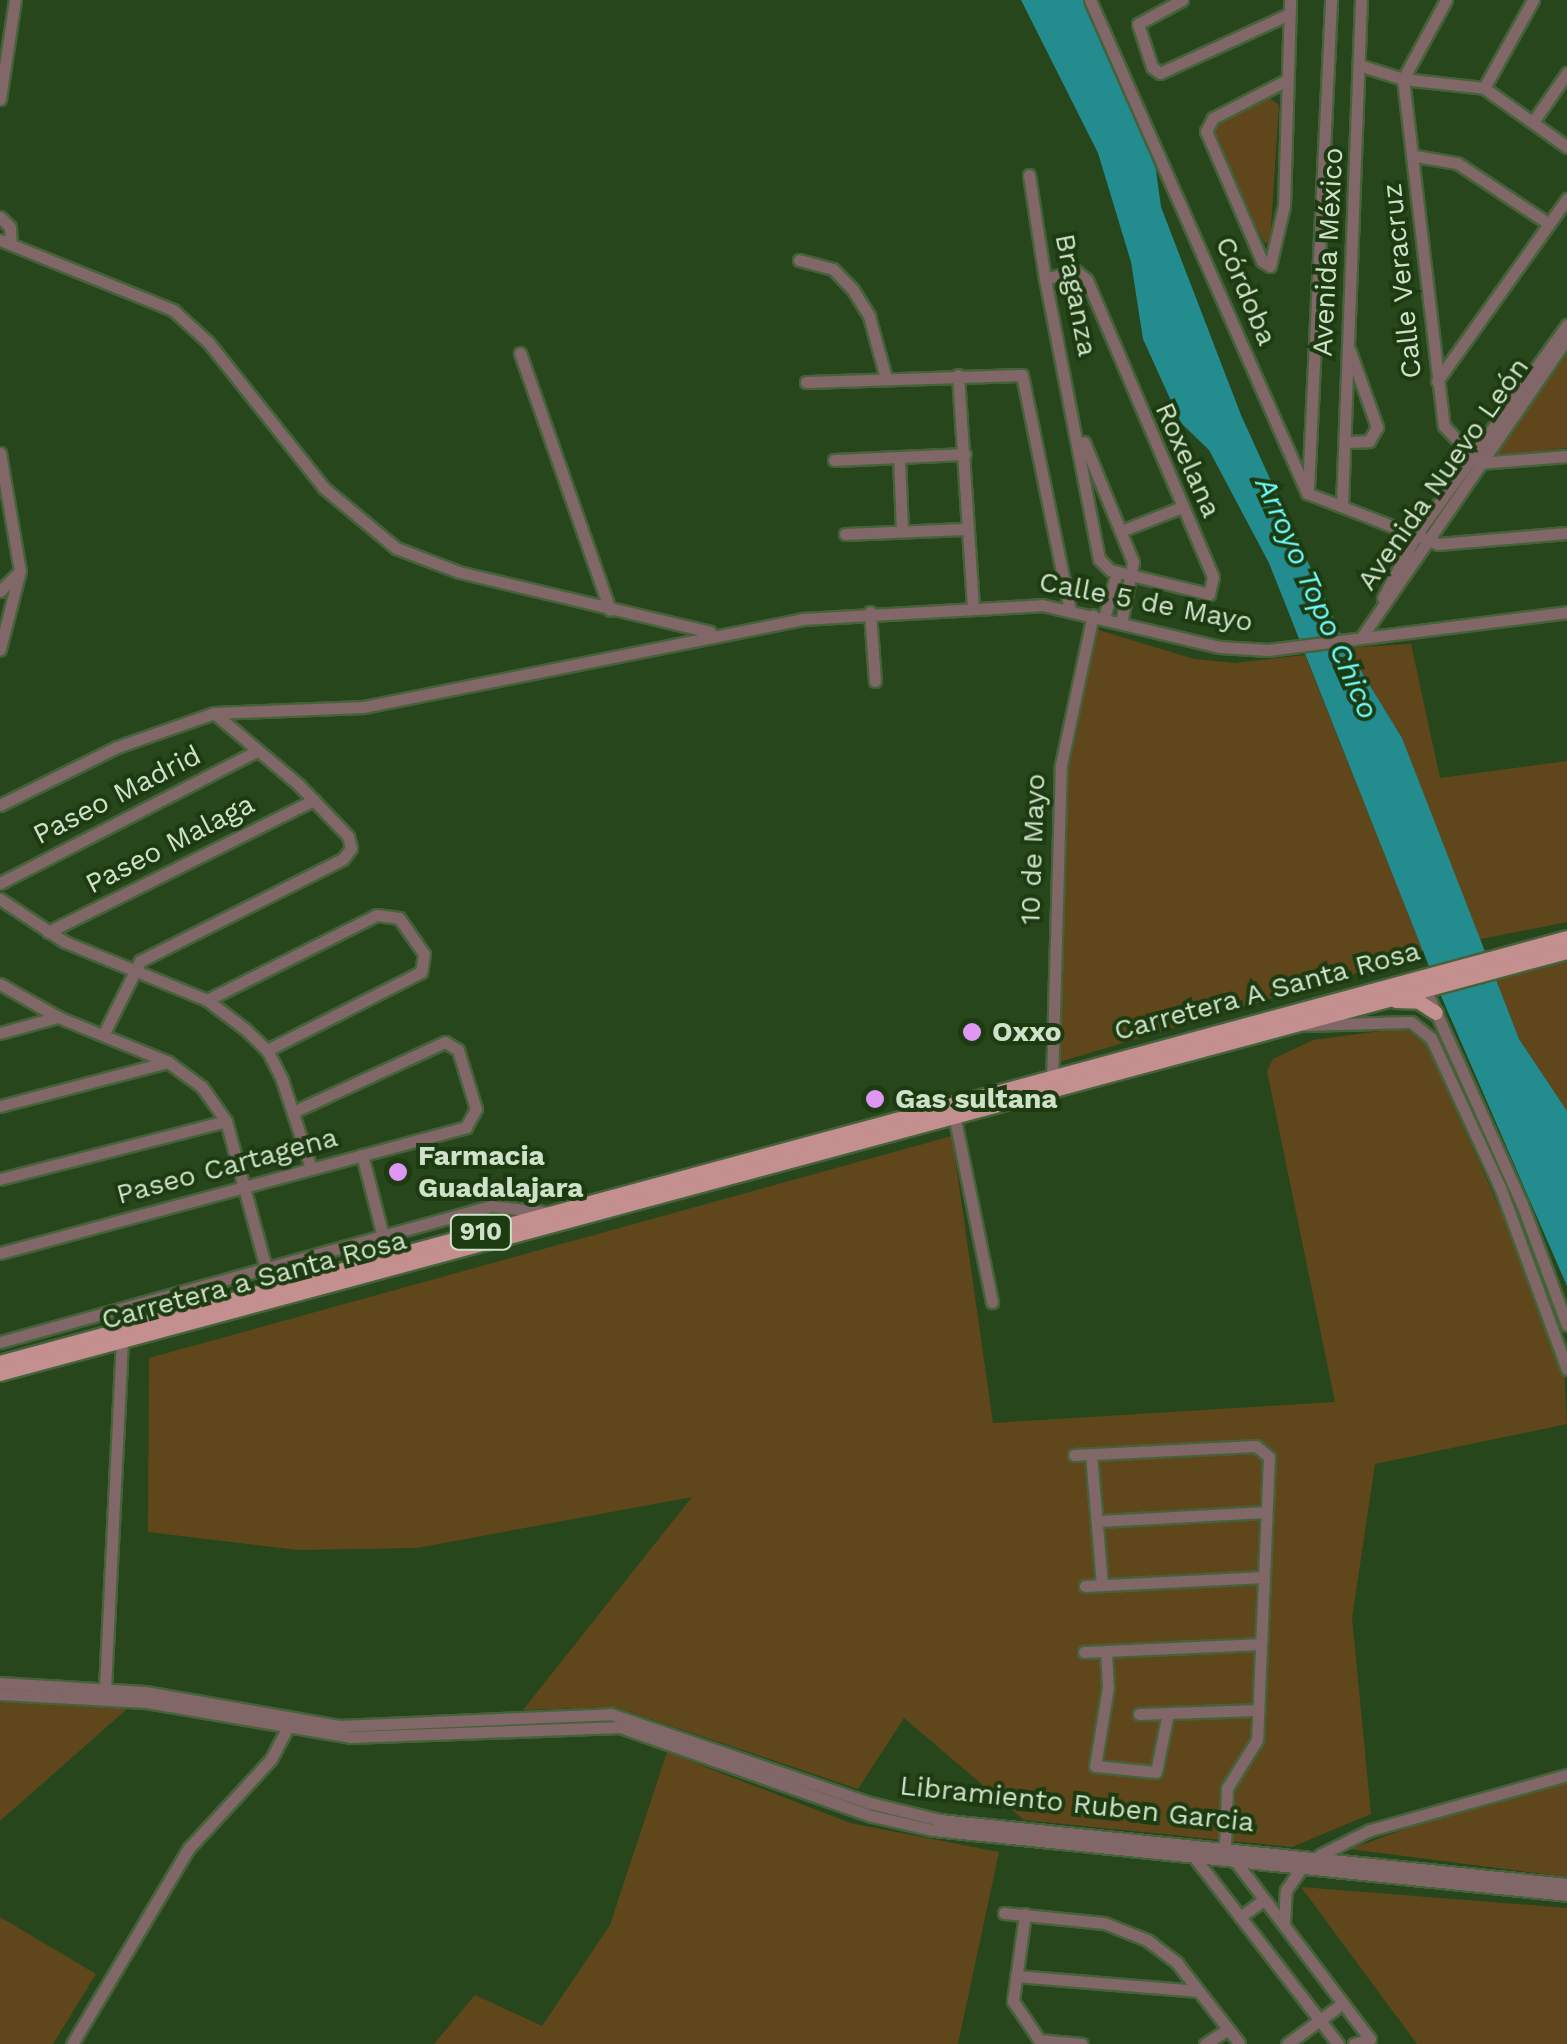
<!DOCTYPE html>
<meta charset="utf-8">
<style>
body{margin:0}
#map{position:relative;width:1567px;height:2044px;overflow:hidden;background:#27461c;font-family:"Work Sans",sans-serif}
div>[style]{position:absolute}
[style*='--x']{left:calc(var(--x)*1px);top:calc(var(--y)*1px);width:calc(var(--w)*1px);rotate:calc(var(--a)*1deg)}
.green>*{inset:0;background:#60471b}
.water>*{inset:0;background:#238c8f}
.roads{filter:drop-shadow(2px 0 #45623b) drop-shadow(-2px 0 #45623b) drop-shadow(0 2px #45623b) drop-shadow(0 -2px #45623b)}
.minor>*{height:11px;margin:-5.5px;padding:0 5.5px;transform-origin:5.5px;border-radius:5.5px;background:#816767}
.major>*{height:14px;margin:-7px;padding:0 7px;transform-origin:7px;border-radius:7px;background:#c48f8f}
.dots>*{width:28px;height:28px;translate:-50% -50%;box-sizing:border-box;border:5px solid #1d3b11;border-radius:50%}
span{translate:-50% -50%;white-space:nowrap;text-align:center;line-height:1.15;-webkit-text-stroke:8px #1d3b11;paint-order:stroke}
.shield-label span{padding:2px 8px;background:#1d3b11;border:2px solid;border-radius:8px;-webkit-text-stroke-width:0}
.shield-label{font-size:25px;color:#cfe1c9;font-weight:700}
.street-label{font-size:28px;color:#cfe1c9}
.poi-label{font-size:28px;color:#cfe1c9;font-weight:700}
.left{translate:0 -50%;text-align:left}
.water-label{font-size:30px;color:#6efafe;font-style:italic}
</style>
<div id="map">
<div class="green">
<div style="clip-path:polygon(1266px 96px,1279px 105px,1270px 240px,1265px 244px,1210px 132px,1212px 124px)"></div>
<div style="clip-path:polygon(1567px 355px,1567px 448px,1493px 456px)"></div>
<div style="clip-path:polygon(1095px 629px,1194px 659px,1235px 663px,1305px 655px,1424px 953px,1059px 1062px,1065px 757px)"></div>
<div style="clip-path:polygon(1411px 644px,1440px 778px,1567px 761px,1567px 922px,1476px 940px,1402px 738px,1347px 648px)"></div>
<div style="clip-path:polygon(1567px 960px,1567px 1111px,1519px 1039px,1492px 978px)"></div>
<div style="clip-path:polygon(1404px 1028px,1426px 1044px,1563px 1349px,1567px 1424px,1375px 1464px,1352px 1618px,1371px 1814px,1292px 1847px,1024px 1820px,904px 1718px,858px 1789px,615px 1707px,523px 1710px,692px 1497px,417px 1548px,298px 1550px,148px 1532px,149px 1358px,952px 1136px,993px 1423px,1335px 1402px,1267px 1071px,1273px 1059px,1313px 1040px)"></div>
<div style="clip-path:polygon(0 1702px,127px 1709px,0 1821px)"></div>
<div style="clip-path:polygon(667px 1752px,850px 1823px,999px 1852px,958px 2044px,434px 2044px,475px 1995px,542px 2026px,610px 1925px)"></div>
<div style="clip-path:polygon(1567px 1780px,1567px 1877px,1350px 1849px,1464px 1808px)"></div>
<div style="clip-path:polygon(1301px 1887px,1567px 1908px,1567px 2044px,1417px 2044px)"></div>
<div style="clip-path:polygon(0 1917px,96px 1974px,53px 2044px,0 2044px)"></div>
</div>
<div class="water">
<div style="clip-path:polygon(1021px 0,1090px 0,1152px 141px,1161px 207px,1241px 415px,1347px 648px,1402px 738px,1519px 1039px,1567px 1111px,1567px 1286px,1438px 989px,1269px 563px,1209px 450px,1181px 423px,1143px 339px,1131px 262px,1098px 153px)"></div>
</div>
<div class="roads">
<div class="minor">
<div style="--x:1090;--y:0;--w:539;--a:66.24"></div>
<div style="--x:1307;--y:493;--w:141;--a:21.3"></div>
<div style="--x:1438;--y:544;--w:129;--a:-4.9"></div>
<div style="--x:1182;--y:0;--w:50;--a:151.4"></div>
<div style="--x:1138;--y:24;--w:45;--a:72"></div>
<div style="--x:1152;--y:67;--w:10;--a:37"></div>
<div style="--x:1160;--y:73;--w:142;--a:-24.6"></div>
<div style="--x:1446;--y:0;--w:90;--a:118.6"></div>
<div style="--x:1403;--y:79;--w:349;--a:83.3"></div>
<div style="--x:1444;--y:426;--w:51;--a:46.6"></div>
<div style="--x:1479;--y:463;--w:88;--a:-4.5"></div>
<div style="--x:1362;--y:66;--w:43;--a:17.6"></div>
<div style="--x:1403;--y:79;--w:81;--a:6.3"></div>
<div style="--x:1484;--y:88;--w:102;--a:35.4"></div>
<div style="--x:1285;--y:81;--w:81;--a:152.8"></div>
<div style="--x:1213;--y:118;--w:15;--a:118"></div>
<div style="--x:1206;--y:131;--w:142;--a:66.7"></div>
<div style="--x:1262;--y:261;--w:9;--a:32"></div>
<div style="--x:1270;--y:266;--w:62;--a:-76.9"></div>
<div style="--x:1284;--y:206;--w:206;--a:-88.3"></div>
<div style="--x:1484;--y:88;--w:101;--a:-60.9"></div>
<div style="--x:0;--y:99;--w:100;--a:-81.4"></div>
<div style="--x:1533;--y:122;--w:60;--a:-55.2"></div>
<div style="--x:1415;--y:156;--w:43;--a:9.5"></div>
<div style="--x:1457;--y:163;--w:110;--a:33.5"></div>
<div style="--x:1029;--y:175;--w:105;--a:81.3"></div>
<div style="--x:1045;--y:279;--w:285;--a:79.1"></div>
<div style="--x:1099;--y:559;--w:16;--a:45"></div>
<div style="--x:1110;--y:570;--w:102;--a:13.6"></div>
<div style="--x:1209;--y:594;--w:17;--a:-77"></div>
<div style="--x:1213;--y:577;--w:323;--a:-113"></div>
<div style="--x:1087;--y:280;--w:14;--a:-141"></div>
<div style="--x:1076;--y:271;--w:32;--a:166"></div>
<div style="--x:0;--y:217;--w:14;--a:45"></div>
<div style="--x:10;--y:227;--w:17;--a:87"></div>
<div style="--x:0;--y:240;--w:187;--a:22"></div>
<div style="--x:173;--y:310;--w:47;--a:42.4"></div>
<div style="--x:208;--y:342;--w:186;--a:51.5"></div>
<div style="--x:324;--y:488;--w:94;--a:39.8"></div>
<div style="--x:396;--y:548;--w:67;--a:20.9"></div>
<div style="--x:459;--y:572;--w:258;--a:13.4"></div>
<div style="--x:799;--y:260;--w:35;--a:15"></div>
<div style="--x:833;--y:269;--w:29;--a:46"></div>
<div style="--x:853;--y:290;--w:31;--a:58"></div>
<div style="--x:869;--y:316;--w:64;--a:74.7"></div>
<div style="--x:520;--y:353;--w:272;--a:70.7"></div>
<div style="--x:958;--y:375;--w:230;--a:86.3"></div>
<div style="--x:1437;--y:381;--w:224;--a:-54.5"></div>
<div style="--x:806;--y:382;--w:216;--a:-1.9"></div>
<div style="--x:1022;--y:375;--w:240;--a:78.5"></div>
<div style="--x:1084;--y:442;--w:130;--a:67.8"></div>
<div style="--x:1133;--y:562;--w:62;--a:101.1"></div>
<div style="--x:1345;--y:442;--w:24;--a:-2"></div>
<div style="--x:1369;--y:441;--w:16;--a:-60"></div>
<div style="--x:1377;--y:427;--w:81;--a:-109.6"></div>
<div style="--x:0;--y:453;--w:120;--a:80.4"></div>
<div style="--x:20;--y:571;--w:81;--a:104.4"></div>
<div style="--x:899;--y:458;--w:72;--a:87.6"></div>
<div style="--x:834;--y:460;--w:131;--a:-2.6"></div>
<div style="--x:1308;--y:490;--w:491;--a:-87.3"></div>
<div style="--x:1342;--y:505;--w:505;--a:-87.85"></div>
<div style="--x:1121;--y:531;--w:66;--a:-21.5"></div>
<div style="--x:845;--y:534;--w:119;--a:-2.4"></div>
<div style="--x:0;--y:591;--w:28;--a:-45"></div>
<div style="--x:1383;--y:598;--w:71;--a:-62.4"></div>
<div style="--x:1416;--y:535;--w:259;--a:-54.3"></div>
<div style="--x:870;--y:612;--w:69;--a:85.9"></div>
<div style="--x:1104;--y:618;--w:48;--a:-74.2"></div>
<div style="--x:1361;--y:638;--w:364;--a:-55.5"></div>
<div style="--x:0;--y:805;--w:131;--a:-26.4"></div>
<div style="--x:117;--y:747;--w:103;--a:-19.3"></div>
<div style="--x:214;--y:713;--w:149;--a:-2.3"></div>
<div style="--x:363;--y:707;--w:448;--a:-11.3"></div>
<div style="--x:802;--y:619;--w:240;--a:-3.3"></div>
<div style="--x:1042;--y:605;--w:182;--a:13.3"></div>
<div style="--x:1219;--y:647;--w:49;--a:3.5"></div>
<div style="--x:1268;--y:650;--w:301;--a:-7.2"></div>
<div style="--x:0;--y:883;--w:289;--a:-27.2"></div>
<div style="--x:0;--y:899;--w:78;--a:33.5"></div>
<div style="--x:65;--y:942;--w:153;--a:22.2"></div>
<div style="--x:207;--y:1000;--w:48;--a:37.3"></div>
<div style="--x:245;--y:1029;--w:30;--a:44"></div>
<div style="--x:267;--y:1050;--w:34;--a:63"></div>
<div style="--x:282;--y:1080;--w:93;--a:71.8"></div>
<div style="--x:48;--y:932;--w:297;--a:-26.4"></div>
<div style="--x:0;--y:984;--w:67;--a:29.6"></div>
<div style="--x:58;--y:1017;--w:119;--a:22.2"></div>
<div style="--x:168;--y:1062;--w:42;--a:36.3"></div>
<div style="--x:202;--y:1087;--w:42;--a:54.8"></div>
<div style="--x:226;--y:1121;--w:183;--a:74.8"></div>
<div style="--x:1424;--y:986;--w:239;--a:65.8"></div>
<div style="--x:1522;--y:1204;--w:129;--a:69.6"></div>
<div style="--x:207;--y:1000;--w:190;--a:-26.6"></div>
<div style="--x:377;--y:915;--w:22;--a:8"></div>
<div style="--x:399;--y:918;--w:44;--a:55.2"></div>
<div style="--x:424;--y:954;--w:18;--a:99"></div>
<div style="--x:421;--y:972;--w:173;--a:153.1"></div>
<div style="--x:1305;--y:1025;--w:106;--a:-1.6"></div>
<div style="--x:1411;--y:1022;--w:26;--a:39"></div>
<div style="--x:1431;--y:1038;--w:164;--a:65.2"></div>
<div style="--x:1500;--y:1187;--w:194;--a:69.8"></div>
<div style="--x:0;--y:1033;--w:60;--a:-15.4"></div>
<div style="--x:103;--y:1035;--w:83;--a:-63.4"></div>
<div style="--x:140;--y:961;--w:227;--a:-26.7"></div>
<div style="--x:343;--y:859;--w:14;--a:-54"></div>
<div style="--x:351;--y:848;--w:12;--a:-104"></div>
<div style="--x:348;--y:836;--w:71;--a:-133.9"></div>
<div style="--x:299;--y:785;--w:111;--a:-139.7"></div>
<div style="--x:1052;--y:1083;--w:318;--a:-88.4"></div>
<div style="--x:1061;--y:765;--w:153;--a:-78"></div>
<div style="--x:0;--y:1106;--w:174;--a:-14.7"></div>
<div style="--x:954;--y:1115;--w:191;--a:78.5"></div>
<div style="--x:362;--y:1155;--w:84;--a:75.5"></div>
<div style="--x:0;--y:1179;--w:233;--a:-14.4"></div>
<div style="--x:0;--y:1253;--w:483;--a:-15.1"></div>
<div style="--x:466;--y:1127;--w:21;--a:-61"></div>
<div style="--x:476;--y:1109;--w:62;--a:-107"></div>
<div style="--x:458;--y:1050;--w:15;--a:-148"></div>
<div style="--x:445;--y:1042;--w:165;--a:155.3"></div>
<div style="--x:0;--y:1342;--w:509;--a:-15.48"></div>
<div style="--x:491;--y:1206;--w:61;--a:6.5"></div>
<div style="--x:1091;--y:1454;--w:131;--a:85.2"></div>
<div style="--x:1074;--y:1455;--w:182;--a:-2.8"></div>
<div style="--x:1256;--y:1446;--w:17;--a:40"></div>
<div style="--x:1269;--y:1457;--w:283;--a:92.4"></div>
<div style="--x:1257;--y:1740;--w:57;--a:122"></div>
<div style="--x:1227;--y:1788;--w:58;--a:92"></div>
<div style="--x:1100;--y:1521;--w:166;--a:-3.1"></div>
<div style="--x:1085;--y:1586;--w:179;--a:-2.9"></div>
<div style="--x:1106;--y:1651;--w:36;--a:87"></div>
<div style="--x:1108;--y:1687;--w:80;--a:99.3"></div>
<div style="--x:1095;--y:1766;--w:61;--a:5.6"></div>
<div style="--x:1156;--y:1772;--w:60;--a:-78.5"></div>
<div style="--x:1084;--y:1652;--w:177;--a:-2.6"></div>
<div style="--x:0;--y:1683;--w:145;--a:3.6"></div>
<div style="--x:145;--y:1692;--w:197;--a:9.9"></div>
<div style="--x:339;--y:1726;--w:272;--a:-2.5"></div>
<div style="--x:611;--y:1714;--w:274;--a:19"></div>
<div style="--x:870;--y:1803;--w:72;--a:13.7"></div>
<div style="--x:940;--y:1820;--w:630;--a:5.83"></div>
<div style="--x:105;--y:1688;--w:347;--a:-87.2"></div>
<div style="--x:0;--y:1694;--w:146;--a:3.1"></div>
<div style="--x:146;--y:1702;--w:207;--a:9.7"></div>
<div style="--x:350;--y:1737;--w:270;--a:-2.1"></div>
<div style="--x:620;--y:1727;--w:267;--a:19.5"></div>
<div style="--x:872;--y:1816;--w:63;--a:12.9"></div>
<div style="--x:933;--y:1830;--w:637;--a:5.85"></div>
<div style="--x:1139;--y:1714;--w:119;--a:-1.9"></div>
<div style="--x:1191;--y:1853;--w:241;--a:52.4"></div>
<div style="--x:1320;--y:1855;--w:56;--a:-26.6"></div>
<div style="--x:1370;--y:1830;--w:205;--a:-15.6"></div>
<div style="--x:1233;--y:1858;--w:227;--a:52.9"></div>
<div style="--x:1370;--y:2039;--w:17;--a:163"></div>
<div style="--x:1004;--y:1913;--w:100;--a:5.7"></div>
<div style="--x:1104;--y:1923;--w:46;--a:21.6"></div>
<div style="--x:1147;--y:1940;--w:38;--a:37"></div>
<div style="--x:1177;--y:1963;--w:101;--a:52.2"></div>
<div style="--x:1025;--y:1914;--w:88;--a:97.9"></div>
<div style="--x:1013;--y:2001;--w:52;--a:56"></div>
<div style="--x:1240;--y:1917;--w:29;--a:-36"></div>
<div style="--x:1284;--y:1923;--w:33;--a:-87"></div>
<div style="--x:1286;--y:1890;--w:29;--a:-55"></div>
<div style="--x:1016;--y:1976;--w:183;--a:4.7"></div>
<div style="--x:1039;--y:2040;--w:43;--a:5.3"></div>
<div style="--x:72;--y:2044;--w:228;--a:-59.2"></div>
<div style="--x:189;--y:1848;--w:121;--a:-47.3"></div>
<div style="--x:271;--y:1759;--w:41;--a:-62.2"></div>
<div style="--x:1205;--y:2044;--w:27;--a:-33"></div>
<div style="--x:1287;--y:2044;--w:69;--a:-36.2"></div>
</div>
<div class="major">
<div style="--x:1396;--y:1001;--w:23;--a:2"></div>
<div style="--x:1419;--y:1002;--w:20;--a:33"></div>
<div style="--x:0;--y:1363;--w:1624;--a:-15.17"></div>
<div style="--x:0;--y:1374;--w:1623;--a:-15.07"></div>
</div>
</div>
<div class="dots">
<div style="left:972px;top:1032px;background:#de98f3"></div>
<div style="left:875px;top:1099px;background:#de98f3"></div>
<div style="left:398px;top:1172px;background:#de98f3"></div>
</div>
<div class="shield-label">
<span style="left:481px;top:1232px">910</span>
</div>
<div class="street-label">
<span style="left:1328px;top:252px;rotate:-87deg">Avenida México</span>
<span style="left:1402px;top:281px;rotate:-96deg">Calle Veracruz</span>
<span style="left:1246px;top:291px;rotate:67deg">Córdoba</span>
<span style="left:1076px;top:295px;rotate:79deg">Braganza</span>
<span style="left:1188px;top:460px;rotate:66deg">Roxelana</span>
<span style="left:1443px;top:474px;rotate:-55deg">Avenida Nuevo León</span>
<span style="left:1146px;top:602px;rotate:11deg">Calle 5 de Mayo</span>
<span style="left:117px;top:795px;rotate:-27deg">Paseo Madrid</span>
<span style="left:170px;top:844px;rotate:-27deg">Paseo Malaga</span>
<span style="left:1033px;top:849px;rotate:-88deg">10 de Mayo</span>
<span style="left:1267px;top:991px;rotate:-15deg">Carretera A Santa Rosa</span>
<span style="left:227px;top:1166px;rotate:-15deg">Paseo Cartagena</span>
<span style="left:254px;top:1280px;rotate:-15deg">Carretera a Santa Rosa</span>
<span style="left:1077px;top:1804px;rotate:6deg">Libramiento Ruben Garcia</span>
</div>
<div class="poi-label">
<span class="left" style="left:992px;top:1032px">Oxxo</span>
<span class="left" style="left:895px;top:1099px">Gas sultana</span>
<span class="left" style="left:418px;top:1172px">Farmacia<br>Guadalajara</span>
</div>
<div class="water-label">
<span style="left:1317px;top:598px;rotate:66deg">Arroyo Topo Chico</span>
</div>
</div>
